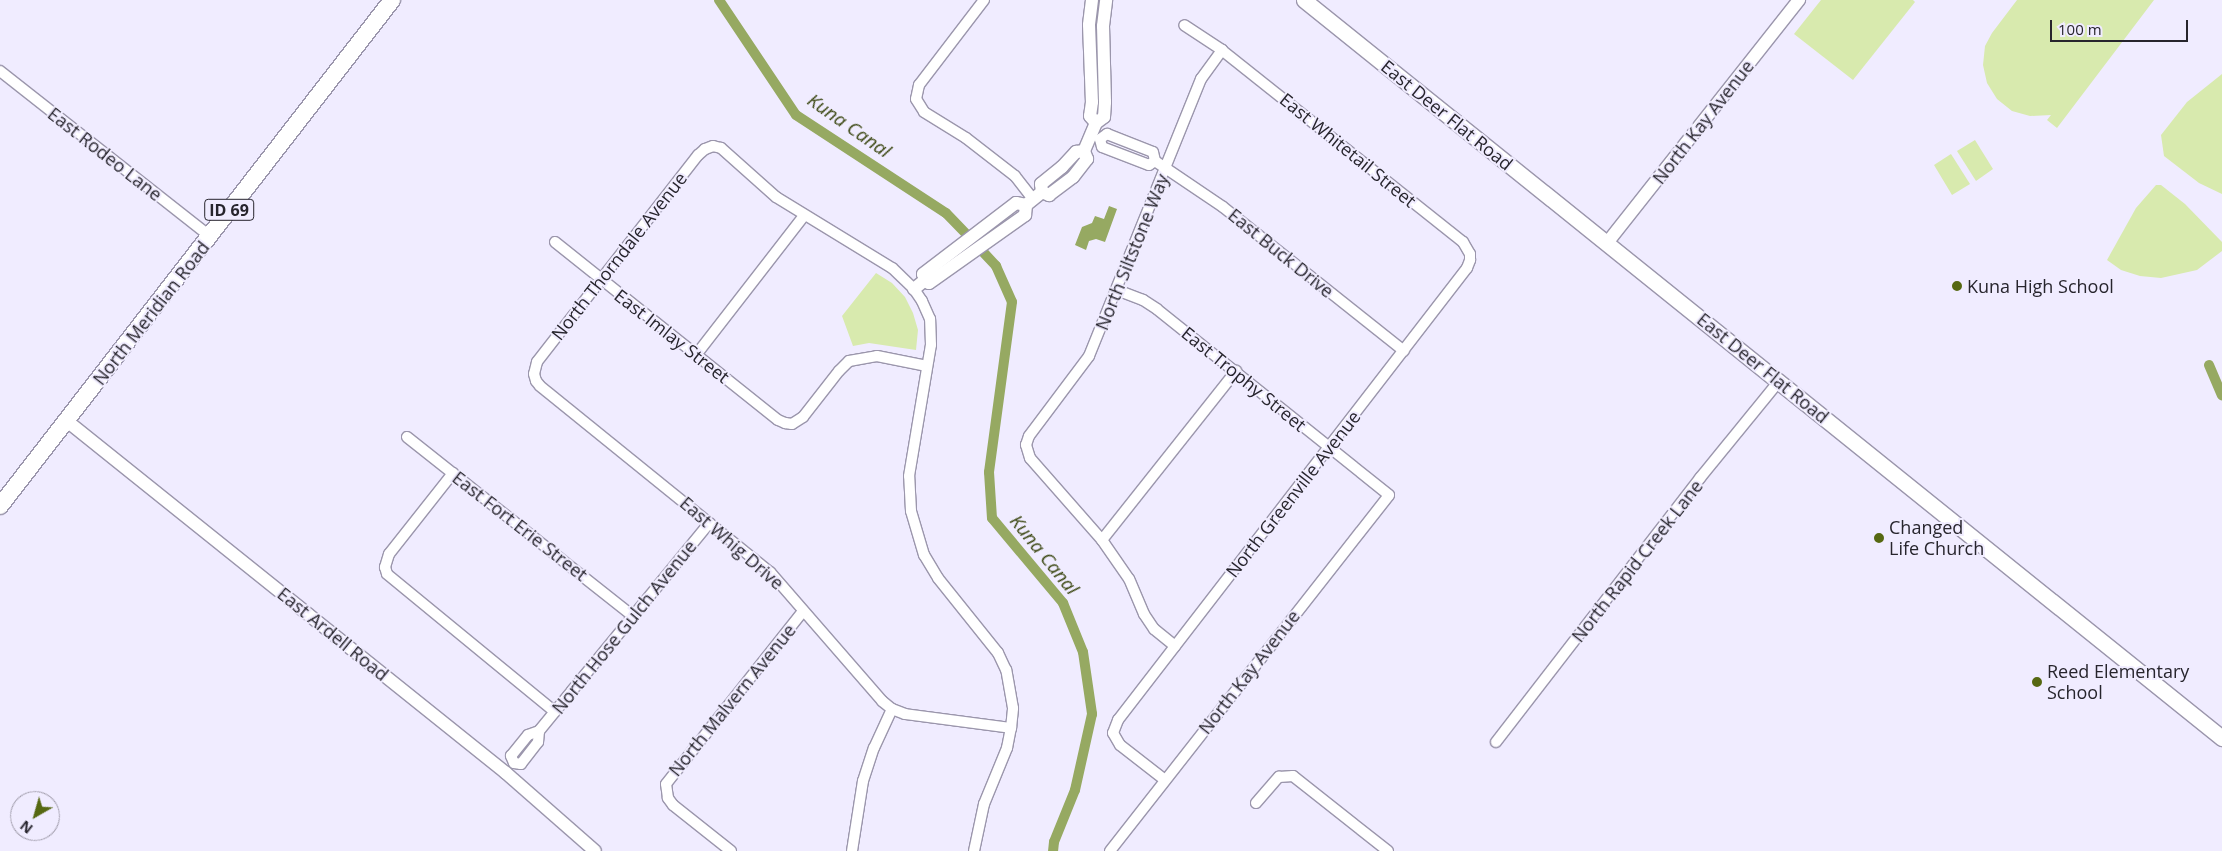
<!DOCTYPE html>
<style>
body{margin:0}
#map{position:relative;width:2222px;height:851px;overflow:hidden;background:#f0ecff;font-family:"Open Sans",sans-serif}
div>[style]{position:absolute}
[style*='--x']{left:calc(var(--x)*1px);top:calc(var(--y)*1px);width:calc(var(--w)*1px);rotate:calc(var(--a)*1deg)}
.green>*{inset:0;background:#d8eaae}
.water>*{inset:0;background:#96a962}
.canal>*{height:10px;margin:-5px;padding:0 5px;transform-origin:5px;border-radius:5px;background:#96a962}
.roads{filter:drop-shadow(1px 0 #9b96ac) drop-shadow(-1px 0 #9b96ac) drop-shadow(0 1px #9b96ac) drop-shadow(0 -1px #9b96ac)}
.minor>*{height:10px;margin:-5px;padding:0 5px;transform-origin:5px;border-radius:5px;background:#fff}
.tertiary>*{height:12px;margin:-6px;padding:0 6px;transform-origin:6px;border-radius:6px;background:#fff}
.secondary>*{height:15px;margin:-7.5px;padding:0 7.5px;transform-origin:7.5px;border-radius:7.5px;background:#fff}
.primary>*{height:16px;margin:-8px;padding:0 8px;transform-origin:8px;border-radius:8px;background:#fff}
.dots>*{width:14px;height:14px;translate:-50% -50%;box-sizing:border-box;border:2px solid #f0ecff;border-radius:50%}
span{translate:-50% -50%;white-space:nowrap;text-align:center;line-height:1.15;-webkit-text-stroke:4px #f0ecff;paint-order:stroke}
.shield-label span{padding:1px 4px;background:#f0ecff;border:1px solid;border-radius:4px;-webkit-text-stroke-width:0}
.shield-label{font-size:16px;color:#27252d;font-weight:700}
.street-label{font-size:18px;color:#27252d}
.poi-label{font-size:18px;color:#27252d}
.left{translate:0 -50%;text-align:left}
.water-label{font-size:19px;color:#3b4712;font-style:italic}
.north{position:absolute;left:10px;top:791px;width:50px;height:50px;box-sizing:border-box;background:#f0ecff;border:1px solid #a09cab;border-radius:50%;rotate:218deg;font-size:14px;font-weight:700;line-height:20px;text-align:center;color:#27252d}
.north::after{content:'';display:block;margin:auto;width:18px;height:22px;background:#566812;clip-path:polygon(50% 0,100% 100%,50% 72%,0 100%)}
.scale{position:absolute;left:2050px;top:20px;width:138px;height:22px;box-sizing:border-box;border:2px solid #27252d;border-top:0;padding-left:6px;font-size:15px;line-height:18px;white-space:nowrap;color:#27252d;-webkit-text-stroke:4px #f0ecff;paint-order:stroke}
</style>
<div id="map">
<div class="green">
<div style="clip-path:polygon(1821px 0,1913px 0,1915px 2px,1853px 80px,1794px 34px)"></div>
<div style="clip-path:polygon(2017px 0,2154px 0,2057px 128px,2047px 120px,2051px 115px,2030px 116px,2012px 111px,1997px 99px,1987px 83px,1983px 65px,1985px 46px,1992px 33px)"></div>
<div style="clip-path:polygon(2222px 74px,2222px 194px,2199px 183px,2164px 156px,2161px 135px,2187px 102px)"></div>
<div style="clip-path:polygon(1975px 140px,1993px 169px,1976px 181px,1957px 151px)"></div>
<div style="clip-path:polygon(1951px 154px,1970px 184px,1952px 195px,1934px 165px)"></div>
<div style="clip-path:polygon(2156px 185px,2161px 185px,2185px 204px,2222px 242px,2222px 251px,2197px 270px,2161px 278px,2140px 276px,2121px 270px,2107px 260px,2136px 208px)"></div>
<div style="clip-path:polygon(876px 273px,892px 283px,905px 297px,913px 313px,918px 330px,916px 350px,869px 343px,853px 346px,842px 316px)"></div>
</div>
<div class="water">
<div style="clip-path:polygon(1109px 206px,1117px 209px,1105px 242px,1096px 239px,1089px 241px,1086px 250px,1075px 245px,1082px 227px,1092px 223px,1095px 216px,1104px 219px)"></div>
</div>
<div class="canal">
<div style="--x:719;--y:0;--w:138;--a:56.2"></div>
<div style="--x:796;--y:115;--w:179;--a:33.2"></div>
<div style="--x:946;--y:213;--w:28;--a:46"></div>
<div style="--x:984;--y:253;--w:18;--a:47"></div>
<div style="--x:996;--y:266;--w:39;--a:66"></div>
<div style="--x:1012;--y:302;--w:172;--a:97.7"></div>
<div style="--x:989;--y:472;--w:46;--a:86.3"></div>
<div style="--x:992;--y:518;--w:111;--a:50.1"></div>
<div style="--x:1063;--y:603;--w:53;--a:67.8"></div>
<div style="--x:1083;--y:652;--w:63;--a:81.7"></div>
<div style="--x:1092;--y:714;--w:78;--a:102.6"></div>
<div style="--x:1075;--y:790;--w:56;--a:112"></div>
<div style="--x:1054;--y:842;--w:9;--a:96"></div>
<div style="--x:2209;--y:365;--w:33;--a:67"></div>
</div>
<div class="roads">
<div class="minor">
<div style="--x:984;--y:0;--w:107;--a:127.4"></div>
<div style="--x:919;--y:85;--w:14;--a:102"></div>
<div style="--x:916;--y:99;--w:15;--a:58"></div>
<div style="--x:924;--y:112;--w:49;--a:31.8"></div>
<div style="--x:966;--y:138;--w:62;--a:37.8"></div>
<div style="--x:1015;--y:176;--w:29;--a:52"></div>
<div style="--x:0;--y:71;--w:267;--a:38.2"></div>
<div style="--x:1107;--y:134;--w:49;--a:21.4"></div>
<div style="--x:1153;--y:152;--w:9;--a:77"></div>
<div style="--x:1155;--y:161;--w:7;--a:146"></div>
<div style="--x:1149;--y:165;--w:50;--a:-159"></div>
<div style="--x:1102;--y:147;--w:8;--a:-104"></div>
<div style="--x:1100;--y:139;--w:9;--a:-36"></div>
<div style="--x:1155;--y:161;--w:82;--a:34.1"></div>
<div style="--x:1223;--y:207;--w:231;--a:38.5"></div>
<div style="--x:555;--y:242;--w:285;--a:38.6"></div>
<div style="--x:778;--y:420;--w:8;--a:23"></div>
<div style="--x:785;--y:423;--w:7;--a:8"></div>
<div style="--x:792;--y:424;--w:13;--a:-32"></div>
<div style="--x:803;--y:417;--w:58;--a:-52"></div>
<div style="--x:839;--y:371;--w:14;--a:-45"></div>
<div style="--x:849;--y:361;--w:28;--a:-10"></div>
<div style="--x:877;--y:356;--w:51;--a:11.3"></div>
<div style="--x:696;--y:355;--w:176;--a:-52.2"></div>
<div style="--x:407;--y:437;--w:288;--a:38.4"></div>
<div style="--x:453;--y:473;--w:103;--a:128.3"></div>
<div style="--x:389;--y:554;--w:14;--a:107"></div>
<div style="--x:385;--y:567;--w:7;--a:74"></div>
<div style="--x:387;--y:574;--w:217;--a:39.4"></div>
<div style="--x:1102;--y:540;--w:216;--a:-51.6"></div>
<div style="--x:1175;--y:646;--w:27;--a:-141"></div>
<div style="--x:1154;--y:629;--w:18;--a:-124"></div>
<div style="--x:1144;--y:614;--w:38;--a:-113"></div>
<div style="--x:1129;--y:579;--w:47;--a:-124.7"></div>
<div style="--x:1102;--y:540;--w:109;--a:-131.3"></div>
<div style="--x:1030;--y:458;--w:14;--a:-107"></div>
<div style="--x:1026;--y:445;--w:9;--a:-72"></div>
<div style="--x:1029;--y:436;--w:100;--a:-53.1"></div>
<div style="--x:1089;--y:356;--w:299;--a:-68"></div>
<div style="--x:1201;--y:79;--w:36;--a:-54"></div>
<div style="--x:539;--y:731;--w:269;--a:-50.7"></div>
<div style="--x:539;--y:731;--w:11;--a:95"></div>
<div style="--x:538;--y:742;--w:28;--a:128"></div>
<div style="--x:521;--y:764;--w:7;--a:-172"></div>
<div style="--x:514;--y:763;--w:8;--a:-113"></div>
<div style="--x:511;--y:756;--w:27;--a:-51"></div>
<div style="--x:528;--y:735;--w:12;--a:-20"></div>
<div style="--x:1496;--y:742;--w:334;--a:-52.3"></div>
<div style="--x:1700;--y:478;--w:125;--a:-50.8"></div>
<div style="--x:1165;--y:780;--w:57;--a:-142.1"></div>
<div style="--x:1120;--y:745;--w:14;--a:-120"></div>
<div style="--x:1113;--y:733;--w:14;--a:-69"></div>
<div style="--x:1118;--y:720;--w:571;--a:-52.33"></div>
<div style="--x:1467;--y:268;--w:9;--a:-69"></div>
<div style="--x:1470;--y:260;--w:6;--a:-90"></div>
<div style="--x:1470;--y:254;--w:14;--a:-120"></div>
<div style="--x:1463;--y:242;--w:308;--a:-141.5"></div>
<div style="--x:1222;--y:50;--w:45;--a:-146.7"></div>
<div style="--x:1256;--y:803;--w:35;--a:-49"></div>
<div style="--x:1279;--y:777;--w:14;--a:-4"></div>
<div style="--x:1293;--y:776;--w:121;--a:38.3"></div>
<div style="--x:731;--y:851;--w:74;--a:-141.6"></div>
<div style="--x:673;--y:805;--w:9;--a:-126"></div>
<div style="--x:668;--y:798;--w:14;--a:-98"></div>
<div style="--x:666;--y:784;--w:221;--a:-51.6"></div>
<div style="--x:852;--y:851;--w:71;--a:-81.1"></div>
<div style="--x:863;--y:781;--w:35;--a:-72"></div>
<div style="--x:874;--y:748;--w:43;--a:-65.2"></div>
<div style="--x:974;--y:851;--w:48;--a:-78"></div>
<div style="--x:984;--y:804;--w:61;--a:-67.7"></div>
<div style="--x:1007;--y:748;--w:20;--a:-79"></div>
<div style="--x:1011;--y:728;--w:20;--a:-84"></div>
<div style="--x:1013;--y:708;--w:39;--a:-100"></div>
<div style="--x:1006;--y:670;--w:19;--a:-115"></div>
<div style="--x:998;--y:653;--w:96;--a:-128.7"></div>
<div style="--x:938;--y:578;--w:27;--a:-121"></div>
<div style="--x:924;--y:555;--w:46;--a:-106.5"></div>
<div style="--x:911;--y:511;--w:35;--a:-93"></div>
<div style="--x:909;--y:476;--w:133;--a:-80.5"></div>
<div style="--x:931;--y:345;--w:26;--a:-92"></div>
<div style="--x:930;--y:319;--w:20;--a:-114"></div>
<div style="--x:922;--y:301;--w:14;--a:-124"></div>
<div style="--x:914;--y:289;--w:30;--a:-136"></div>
<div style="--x:892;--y:268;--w:136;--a:-148.5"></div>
<div style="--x:776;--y:197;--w:74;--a:-138.3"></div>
<div style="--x:721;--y:148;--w:8;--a:-166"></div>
<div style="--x:713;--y:146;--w:9;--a:159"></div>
<div style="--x:705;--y:149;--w:9;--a:139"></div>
<div style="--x:698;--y:155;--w:262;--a:127.9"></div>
<div style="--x:537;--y:362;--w:12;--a:104"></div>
<div style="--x:534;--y:374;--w:7;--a:74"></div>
<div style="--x:536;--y:381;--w:6;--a:51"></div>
<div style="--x:540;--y:386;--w:296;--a:39"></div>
<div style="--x:770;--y:572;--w:171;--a:49"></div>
<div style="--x:882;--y:701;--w:13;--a:39"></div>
<div style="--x:892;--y:709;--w:14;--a:21"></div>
<div style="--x:905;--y:714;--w:107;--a:7.5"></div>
<div style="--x:1110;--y:851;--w:452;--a:-51.9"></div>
<div style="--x:1389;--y:495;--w:297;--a:-141.3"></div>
<div style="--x:1157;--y:309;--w:17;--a:-147"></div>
<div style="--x:1143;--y:300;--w:28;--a:-159"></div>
</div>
<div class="tertiary">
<div style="--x:1092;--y:0;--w:25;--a:97"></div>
<div style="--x:1089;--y:25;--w:77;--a:87.8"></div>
<div style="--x:1092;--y:102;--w:14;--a:98"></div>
<div style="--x:1090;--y:116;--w:9;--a:49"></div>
<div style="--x:1042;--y:192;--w:8;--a:23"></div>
<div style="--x:1049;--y:195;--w:30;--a:-37"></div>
<div style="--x:1073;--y:177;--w:23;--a:-52"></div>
<div style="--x:1087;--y:159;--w:9;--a:-111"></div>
<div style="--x:1084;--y:151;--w:30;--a:-67"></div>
<div style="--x:1096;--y:123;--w:10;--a:-37"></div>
<div style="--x:1104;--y:117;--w:15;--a:-86"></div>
<div style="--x:1105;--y:102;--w:76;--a:-91.5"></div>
<div style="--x:1103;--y:26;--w:26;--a:-83"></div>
<div style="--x:1042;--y:192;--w:8;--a:-97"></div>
<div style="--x:1041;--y:184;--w:27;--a:-39"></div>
<div style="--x:1062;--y:167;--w:21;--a:-47"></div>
<div style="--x:1076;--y:152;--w:8;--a:-7"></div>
<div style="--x:1607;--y:243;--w:310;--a:-51.7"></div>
<div style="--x:925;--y:280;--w:6;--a:-108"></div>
<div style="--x:923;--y:274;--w:117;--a:-37.4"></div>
<div style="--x:1016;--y:203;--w:10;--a:11"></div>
<div style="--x:914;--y:289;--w:14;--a:-39"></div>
<div style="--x:925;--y:280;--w:5;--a:37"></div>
<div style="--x:929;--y:283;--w:118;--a:-35.3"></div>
<div style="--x:1025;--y:215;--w:10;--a:-84"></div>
<div style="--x:1026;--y:205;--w:21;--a:-39"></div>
<div style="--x:67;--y:421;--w:563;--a:38.72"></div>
<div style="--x:506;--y:773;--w:118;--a:41.2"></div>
</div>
<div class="secondary">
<div style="--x:1304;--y:0;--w:1178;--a:38.8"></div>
</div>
<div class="primary">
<div style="--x:0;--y:506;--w:640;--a:-52.23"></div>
</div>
</div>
<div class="dots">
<div style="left:1957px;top:286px;background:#566812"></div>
<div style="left:1879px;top:538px;background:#566812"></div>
<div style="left:2037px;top:682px;background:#566812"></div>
</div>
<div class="shield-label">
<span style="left:229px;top:210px">ID 69</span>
</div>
<div class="street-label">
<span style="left:1447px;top:115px;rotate:39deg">East Deer Flat Road</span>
<span style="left:1703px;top:122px;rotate:-52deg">North Kay Avenue</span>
<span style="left:1348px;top:150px;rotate:39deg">East Whitetail Street</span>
<span style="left:105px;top:154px;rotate:38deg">East Rodeo Lane</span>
<span style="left:1132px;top:252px;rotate:-68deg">North Siltstone Way</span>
<span style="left:1281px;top:253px;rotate:39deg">East Buck Drive</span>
<span style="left:619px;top:256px;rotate:-52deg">North Thorndale Avenue</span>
<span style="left:151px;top:313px;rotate:-52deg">North Meridian Road</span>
<span style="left:672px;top:336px;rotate:38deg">East Imlay Street</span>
<span style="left:1763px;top:368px;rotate:39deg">East Deer Flat Road</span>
<span style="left:1244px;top:379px;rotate:39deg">East Trophy Street</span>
<span style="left:1293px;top:494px;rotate:-52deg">North Greenville Avenue</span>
<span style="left:520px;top:526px;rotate:38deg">East Fort Erie Street</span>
<span style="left:732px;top:543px;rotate:41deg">East Whig Drive</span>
<span style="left:1637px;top:561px;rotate:-52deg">North Rapid Creek Lane</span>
<span style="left:624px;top:627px;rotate:-51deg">North Hose Gulch Avenue</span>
<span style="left:333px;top:634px;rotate:39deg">East Ardell Road</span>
<span style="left:1249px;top:672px;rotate:-52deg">North Kay Avenue</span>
<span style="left:732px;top:700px;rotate:-51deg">North Malvern Avenue</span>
</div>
<div class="poi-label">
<span class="left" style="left:1967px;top:286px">Kuna High School</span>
<span class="left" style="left:1889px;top:538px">Changed<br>Life Church</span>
<span class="left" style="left:2047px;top:682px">Reed Elementary<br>School</span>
</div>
<div class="water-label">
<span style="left:849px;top:126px;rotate:35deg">Kuna Canal</span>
<span style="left:1044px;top:555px;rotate:51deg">Kuna Canal</span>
</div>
<div class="north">N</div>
<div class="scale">100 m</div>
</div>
